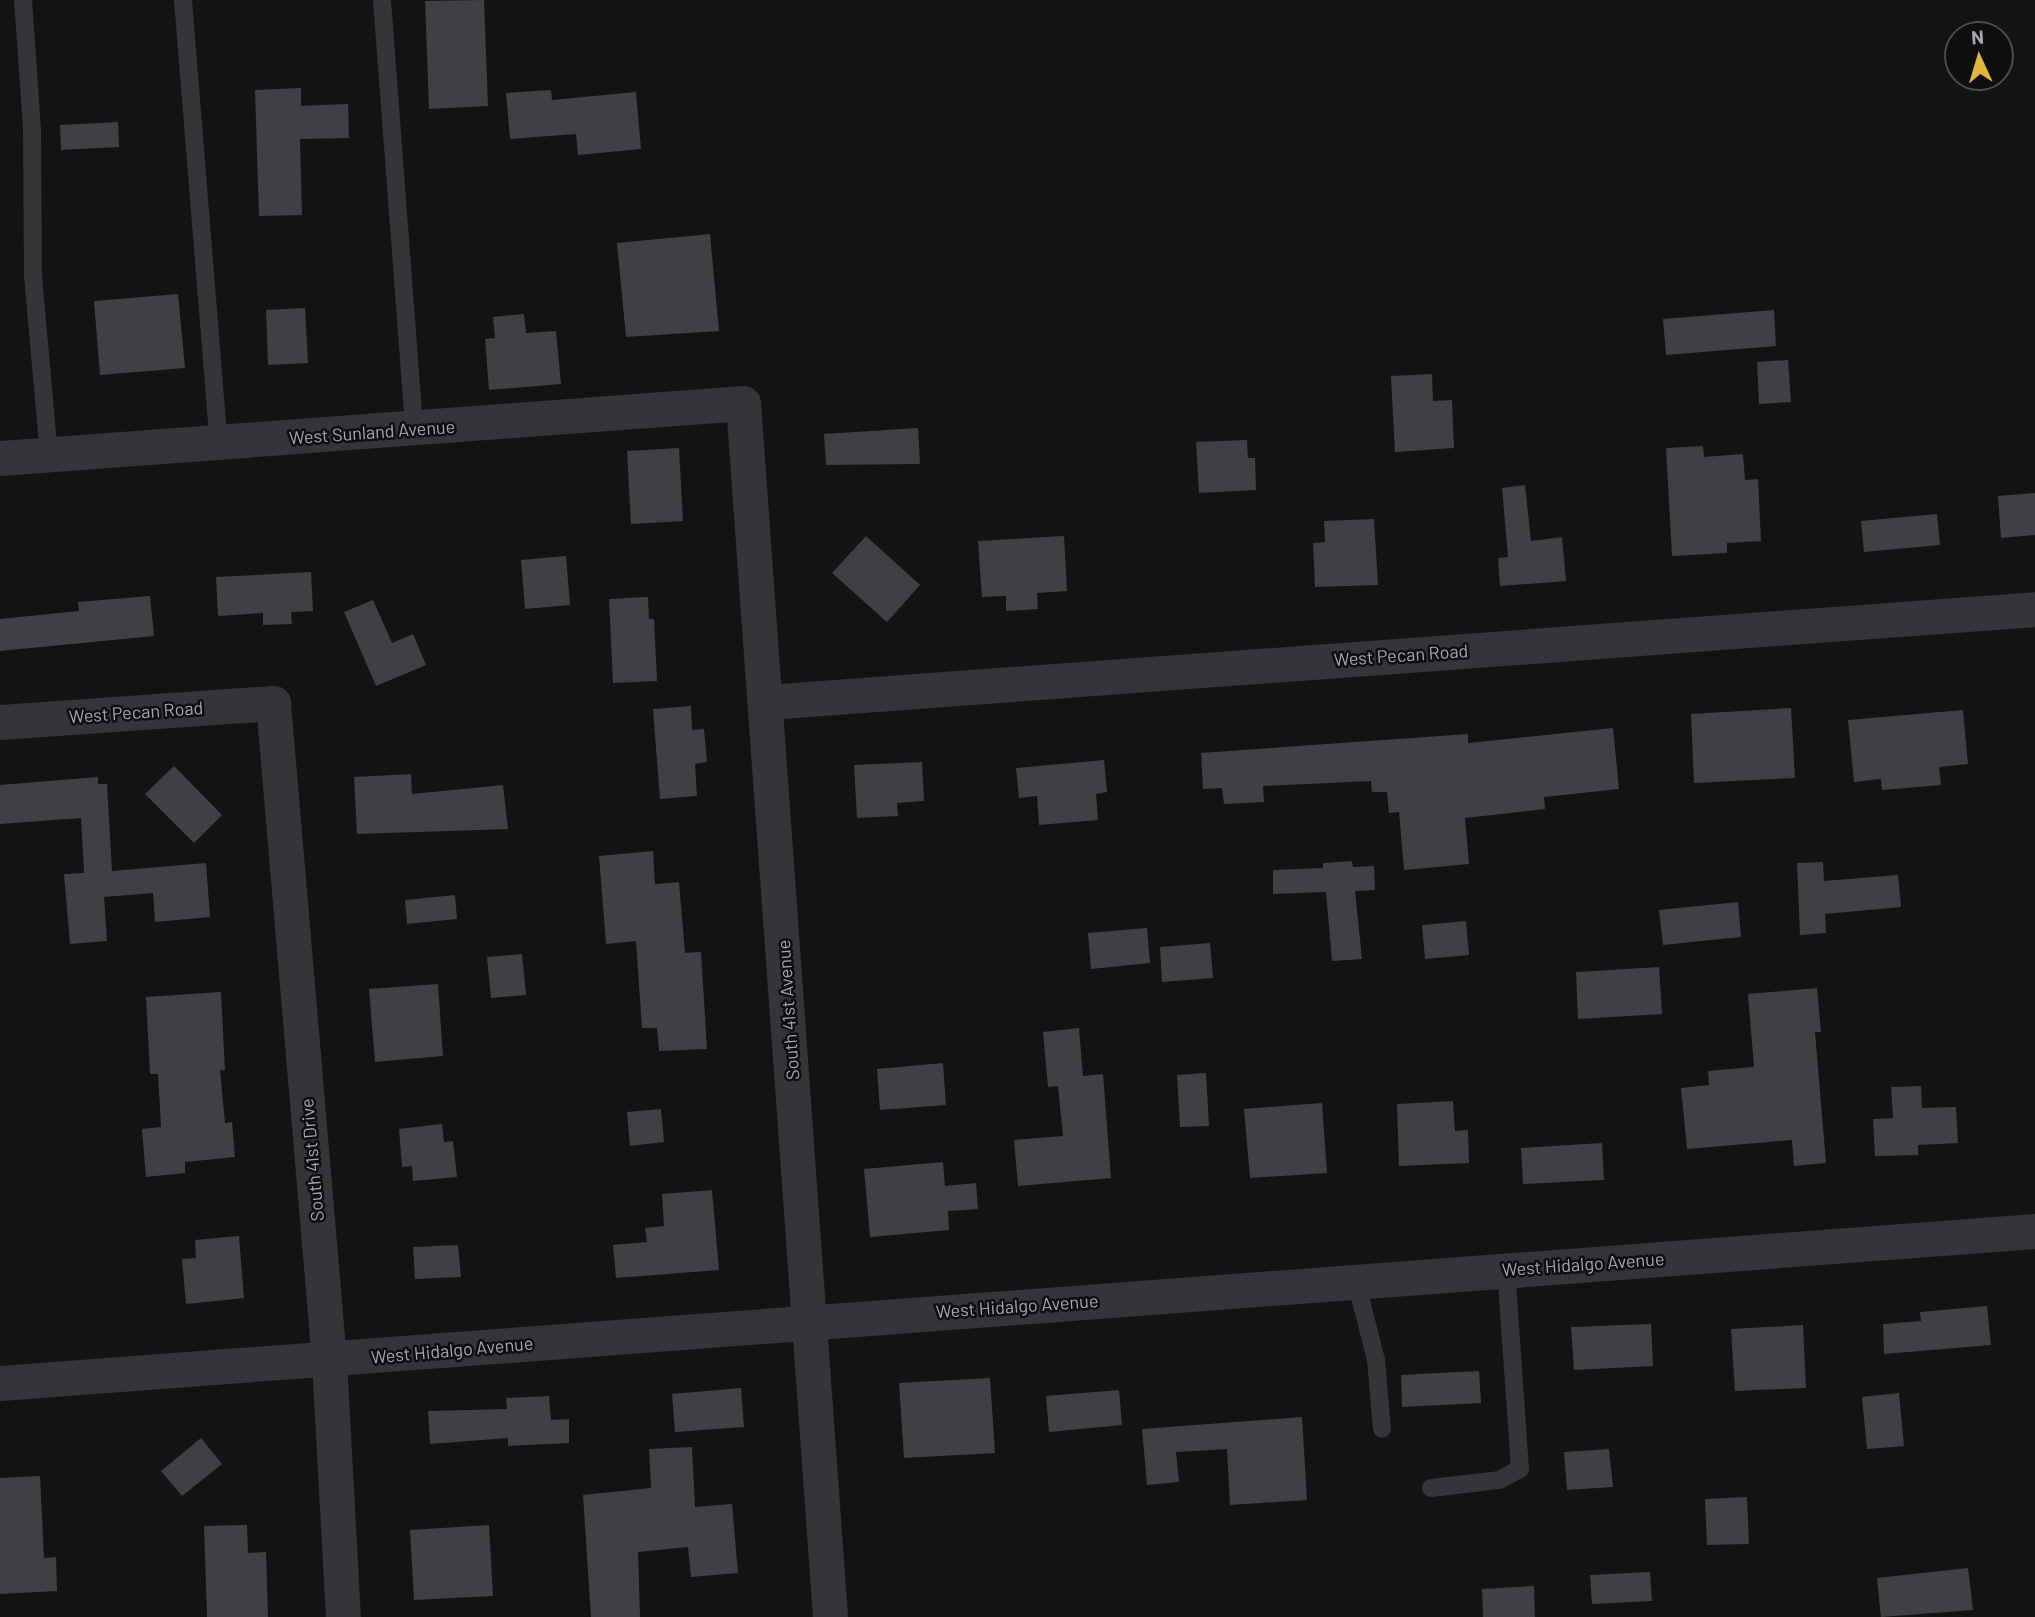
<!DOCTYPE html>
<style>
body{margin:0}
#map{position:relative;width:2035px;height:1617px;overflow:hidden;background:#131314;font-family:Barlow,sans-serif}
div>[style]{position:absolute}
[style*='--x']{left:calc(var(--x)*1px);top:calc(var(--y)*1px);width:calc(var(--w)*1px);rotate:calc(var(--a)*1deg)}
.building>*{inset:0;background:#3f4044}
.service>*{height:18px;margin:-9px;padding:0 9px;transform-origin:9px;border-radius:9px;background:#343439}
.minor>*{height:35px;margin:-17.5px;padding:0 17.5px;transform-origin:17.5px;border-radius:17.5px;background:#343439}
span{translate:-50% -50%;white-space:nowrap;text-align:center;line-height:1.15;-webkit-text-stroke:5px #0e0e0f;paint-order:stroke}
.street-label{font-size:18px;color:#a5a8b3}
.north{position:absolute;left:1944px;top:21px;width:70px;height:70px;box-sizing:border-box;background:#0e0e0f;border:2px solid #4a4c51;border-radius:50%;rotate:356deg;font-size:19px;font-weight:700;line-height:28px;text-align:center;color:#a5a8b3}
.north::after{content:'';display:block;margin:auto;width:24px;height:32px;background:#e2b63c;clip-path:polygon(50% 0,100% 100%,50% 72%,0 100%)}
</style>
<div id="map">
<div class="building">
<div style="clip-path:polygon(484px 0,488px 106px,429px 109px,425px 1px)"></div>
<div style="clip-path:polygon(301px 88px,301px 106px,348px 104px,349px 138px,300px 139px,302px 215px,259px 216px,255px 90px)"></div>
<div style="clip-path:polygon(551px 90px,552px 100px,636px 92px,641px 149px,578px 155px,576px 134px,510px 139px,506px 93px)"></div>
<div style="clip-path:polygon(118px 122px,119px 147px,61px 150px,60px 125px)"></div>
<div style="clip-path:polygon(710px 234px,719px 331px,626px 337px,617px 243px)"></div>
<div style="clip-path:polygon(178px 294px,185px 368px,100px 375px,94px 301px)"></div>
<div style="clip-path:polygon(305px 308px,308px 363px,268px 365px,266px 310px)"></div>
<div style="clip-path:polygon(1774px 310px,1776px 346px,1666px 355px,1663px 319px)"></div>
<div style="clip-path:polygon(524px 314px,526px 333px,556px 331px,561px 384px,489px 390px,485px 339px,495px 338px,493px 317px)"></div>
<div style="clip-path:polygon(1788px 360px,1791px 402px,1759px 404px,1757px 362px)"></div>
<div style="clip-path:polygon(1432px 374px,1433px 401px,1452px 400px,1454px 448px,1395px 452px,1391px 376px)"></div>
<div style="clip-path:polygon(918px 428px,920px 464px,826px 465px,824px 434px)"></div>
<div style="clip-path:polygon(1247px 440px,1248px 458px,1255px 458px,1256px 490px,1199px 493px,1196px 442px)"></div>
<div style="clip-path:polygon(1703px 446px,1704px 457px,1743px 454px,1745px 480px,1758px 479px,1761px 541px,1727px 543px,1727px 553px,1672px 556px,1666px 448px)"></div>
<div style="clip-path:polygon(679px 448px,683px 521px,631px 524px,627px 451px)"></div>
<div style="clip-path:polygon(1525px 485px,1531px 541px,1562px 537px,1566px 581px,1500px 586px,1498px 558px,1508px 557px,1502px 488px)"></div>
<div style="clip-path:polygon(2035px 493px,2035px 535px,2001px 538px,1998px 496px)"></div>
<div style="clip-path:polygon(1937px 514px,1940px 545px,1864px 552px,1861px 521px)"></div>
<div style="clip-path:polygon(1374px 519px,1378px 585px,1315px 587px,1313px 543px,1325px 542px,1324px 521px)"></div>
<div style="clip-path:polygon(866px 536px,920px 585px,887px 622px,832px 573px)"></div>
<div style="clip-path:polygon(1064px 536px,1067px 591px,1037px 593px,1038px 609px,1006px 611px,1006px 596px,982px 597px,978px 541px)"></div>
<div style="clip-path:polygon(566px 556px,570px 605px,525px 609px,521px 560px)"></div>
<div style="clip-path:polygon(311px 572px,313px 611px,291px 612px,292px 624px,263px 625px,263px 613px,218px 616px,216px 577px)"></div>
<div style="clip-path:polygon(150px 596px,154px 636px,0 651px,0 619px,79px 611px,78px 602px)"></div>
<div style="clip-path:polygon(648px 597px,649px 619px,654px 619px,657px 681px,613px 683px,609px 599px)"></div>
<div style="clip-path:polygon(373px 600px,392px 643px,413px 634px,426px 665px,376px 686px,344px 612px)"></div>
<div style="clip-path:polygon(691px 706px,692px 730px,704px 729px,707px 762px,695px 764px,697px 796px,660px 799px,653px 709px)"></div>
<div style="clip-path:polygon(1791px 708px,1795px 778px,1694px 783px,1691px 714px)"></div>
<div style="clip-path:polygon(1963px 710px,1968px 764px,1939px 767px,1941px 785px,1882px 790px,1881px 779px,1854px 782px,1848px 720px)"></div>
<div style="clip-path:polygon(1613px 728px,1619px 789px,1544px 797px,1545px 809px,1465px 818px,1469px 864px,1404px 870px,1399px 812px,1389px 813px,1387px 792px,1372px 792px,1371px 781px,1263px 786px,1264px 802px,1224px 804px,1222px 788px,1203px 789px,1201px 753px,1468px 734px,1468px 743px)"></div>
<div style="clip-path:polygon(1104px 760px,1107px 792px,1096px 794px,1098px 820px,1039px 825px,1037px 796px,1019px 798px,1016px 768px)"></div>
<div style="clip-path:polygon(922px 762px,924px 801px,897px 803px,898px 816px,857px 818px,854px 765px)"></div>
<div style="clip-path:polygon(174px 766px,222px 815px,194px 843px,145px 794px)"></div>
<div style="clip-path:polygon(411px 774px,412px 794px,503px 785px,508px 829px,357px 834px,354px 777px)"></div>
<div style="clip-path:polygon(98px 777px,98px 784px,107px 784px,112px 871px,206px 863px,210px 917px,155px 922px,153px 893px,104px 897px,107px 941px,70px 944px,64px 874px,84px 873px,81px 818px,0 824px,0 785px)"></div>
<div style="clip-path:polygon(653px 851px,655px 884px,679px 882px,685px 953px,701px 952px,707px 1049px,659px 1051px,657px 1028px,642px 1028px,636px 941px,606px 944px,599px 856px)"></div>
<div style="clip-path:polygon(1352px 861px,1353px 867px,1374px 866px,1375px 890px,1355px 891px,1362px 959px,1332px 961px,1326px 892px,1273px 894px,1273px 870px,1323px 868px,1323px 863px)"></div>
<div style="clip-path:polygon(1823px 862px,1824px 881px,1898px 875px,1901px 907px,1825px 914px,1826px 933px,1800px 935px,1797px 863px)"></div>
<div style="clip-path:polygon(455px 895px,457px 919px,407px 924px,405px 900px)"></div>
<div style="clip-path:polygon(1738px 902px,1741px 937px,1663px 945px,1659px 910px)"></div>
<div style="clip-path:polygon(1466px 921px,1469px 955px,1425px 959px,1422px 925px)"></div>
<div style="clip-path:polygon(1147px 928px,1150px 963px,1091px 969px,1088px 933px)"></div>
<div style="clip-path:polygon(1210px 943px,1213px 978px,1162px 982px,1160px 947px)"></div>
<div style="clip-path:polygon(522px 954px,526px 995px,491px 998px,487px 957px)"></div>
<div style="clip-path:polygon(1659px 967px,1662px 1014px,1578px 1019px,1576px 972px)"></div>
<div style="clip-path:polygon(438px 984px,443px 1056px,375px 1062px,369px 989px)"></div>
<div style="clip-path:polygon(1817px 988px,1821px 1032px,1815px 1032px,1826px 1163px,1794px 1166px,1792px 1140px,1687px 1149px,1681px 1088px,1709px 1085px,1708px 1071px,1754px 1067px,1748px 994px)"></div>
<div style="clip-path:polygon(221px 992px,225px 1070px,220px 1070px,225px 1123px,232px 1122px,235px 1157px,185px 1162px,185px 1173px,146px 1177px,142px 1129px,161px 1127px,158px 1074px,150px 1074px,146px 997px)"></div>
<div style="clip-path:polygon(1079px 1028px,1083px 1076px,1103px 1074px,1111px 1178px,1018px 1186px,1014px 1140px,1063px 1136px,1058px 1086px,1048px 1087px,1043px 1032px)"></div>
<div style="clip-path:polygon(943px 1063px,946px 1105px,880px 1110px,877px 1069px)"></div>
<div style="clip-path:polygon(1206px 1073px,1209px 1126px,1180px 1127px,1177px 1075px)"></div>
<div style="clip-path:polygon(1921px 1086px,1922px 1108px,1956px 1107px,1958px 1143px,1918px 1145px,1918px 1155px,1875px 1156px,1873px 1119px,1893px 1118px,1891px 1087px)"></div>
<div style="clip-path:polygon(1453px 1101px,1455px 1131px,1468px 1130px,1469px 1163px,1399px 1166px,1397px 1104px)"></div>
<div style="clip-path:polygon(1322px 1103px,1327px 1173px,1250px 1178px,1244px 1109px)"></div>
<div style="clip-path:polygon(661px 1109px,664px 1142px,630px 1146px,627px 1112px)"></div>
<div style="clip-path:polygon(442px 1124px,444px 1142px,453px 1141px,457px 1177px,413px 1181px,412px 1166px,402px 1167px,399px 1129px)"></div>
<div style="clip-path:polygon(1602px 1143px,1604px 1180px,1523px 1184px,1521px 1148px)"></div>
<div style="clip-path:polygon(943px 1162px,945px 1186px,976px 1183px,978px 1209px,948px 1211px,949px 1230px,870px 1237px,864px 1169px)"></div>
<div style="clip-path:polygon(712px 1190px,719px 1270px,616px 1278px,613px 1245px,647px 1242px,645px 1228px,664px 1226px,662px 1194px)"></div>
<div style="clip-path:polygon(239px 1236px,244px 1298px,186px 1304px,182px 1259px,196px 1258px,195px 1240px)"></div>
<div style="clip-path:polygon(458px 1245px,461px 1277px,415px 1279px,413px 1247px)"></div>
<div style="clip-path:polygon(1987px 1306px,1991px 1345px,1884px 1354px,1883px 1324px,1921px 1321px,1920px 1312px)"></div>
<div style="clip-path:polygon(1651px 1324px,1653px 1366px,1574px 1370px,1571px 1327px)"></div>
<div style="clip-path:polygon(1803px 1325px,1806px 1388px,1735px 1391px,1731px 1329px)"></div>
<div style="clip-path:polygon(1479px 1371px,1481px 1403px,1402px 1407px,1401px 1375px)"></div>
<div style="clip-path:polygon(990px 1378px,995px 1453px,904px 1458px,899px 1383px)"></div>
<div style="clip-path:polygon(741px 1388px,744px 1427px,675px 1432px,672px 1394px)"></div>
<div style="clip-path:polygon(1119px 1390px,1122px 1425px,1049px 1432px,1046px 1396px)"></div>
<div style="clip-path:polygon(1899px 1393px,1904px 1446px,1867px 1449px,1862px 1397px)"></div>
<div style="clip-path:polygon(549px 1396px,551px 1420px,569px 1419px,569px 1443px,508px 1446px,508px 1438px,430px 1444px,428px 1411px,507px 1409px,506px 1398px)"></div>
<div style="clip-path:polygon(1302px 1417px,1307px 1500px,1230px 1505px,1227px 1449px,1176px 1452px,1179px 1482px,1147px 1485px,1142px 1429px)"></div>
<div style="clip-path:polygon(201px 1438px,222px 1464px,182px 1496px,161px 1471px)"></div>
<div style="clip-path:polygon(692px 1447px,695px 1507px,732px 1504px,738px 1573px,691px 1577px,688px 1547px,638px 1552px,640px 1617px,591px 1617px,583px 1495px,651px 1488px,649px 1449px)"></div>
<div style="clip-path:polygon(1609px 1449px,1613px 1487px,1567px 1490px,1564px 1452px)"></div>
<div style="clip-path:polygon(40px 1476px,44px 1558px,56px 1557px,57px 1591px,0 1594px,0 1478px)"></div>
<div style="clip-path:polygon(1747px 1497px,1749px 1544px,1707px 1545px,1705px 1499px)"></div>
<div style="clip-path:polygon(247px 1525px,248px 1553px,266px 1552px,268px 1617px,207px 1617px,204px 1526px)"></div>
<div style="clip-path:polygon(489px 1525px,493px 1596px,414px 1600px,410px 1530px)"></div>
<div style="clip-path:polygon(1968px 1568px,1973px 1610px,1881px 1617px,1877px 1578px)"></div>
<div style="clip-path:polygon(1650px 1572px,1652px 1601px,1592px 1604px,1590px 1575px)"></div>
<div style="clip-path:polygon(1534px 1586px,1535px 1617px,1483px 1617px,1482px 1589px)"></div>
</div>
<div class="service">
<div style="--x:23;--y:0;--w:129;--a:86"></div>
<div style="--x:32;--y:129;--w:147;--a:89.6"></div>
<div style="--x:33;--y:276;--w:180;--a:84.9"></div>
<div style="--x:183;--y:0;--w:444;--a:85.4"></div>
<div style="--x:382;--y:0;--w:430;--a:85.7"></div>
<div style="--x:1356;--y:1281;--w:81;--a:75.8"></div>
<div style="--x:1376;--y:1360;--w:69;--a:85"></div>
<div style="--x:1431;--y:1488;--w:68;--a:-6.7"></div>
<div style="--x:1499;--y:1480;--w:24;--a:-28"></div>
<div style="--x:1520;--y:1469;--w:199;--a:-94"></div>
</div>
<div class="minor">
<div style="--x:0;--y:458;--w:745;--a:-4.23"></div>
<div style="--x:743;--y:403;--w:1217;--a:85.9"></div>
<div style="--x:767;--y:702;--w:1271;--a:-4.19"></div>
<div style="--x:0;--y:722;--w:274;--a:-4"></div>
<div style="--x:273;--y:703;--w:659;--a:85.13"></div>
<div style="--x:329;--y:1360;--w:257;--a:86.9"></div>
<div style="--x:0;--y:1383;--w:2041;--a:-4.27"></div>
</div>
<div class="street-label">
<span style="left:372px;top:432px;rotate:-4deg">West Sunland Avenue</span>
<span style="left:1401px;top:655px;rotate:-4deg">West Pecan Road</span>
<span style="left:136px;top:712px;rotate:-4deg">West Pecan Road</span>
<span style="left:788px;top:1010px;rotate:-94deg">South 41st Avenue</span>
<span style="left:312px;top:1160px;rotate:-95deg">South 41st Drive</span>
<span style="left:1583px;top:1264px;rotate:-4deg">West Hidalgo Avenue</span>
<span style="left:1017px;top:1306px;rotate:-4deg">West Hidalgo Avenue</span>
<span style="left:452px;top:1350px;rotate:-5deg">West Hidalgo Avenue</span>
</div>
<div class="north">N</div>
</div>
